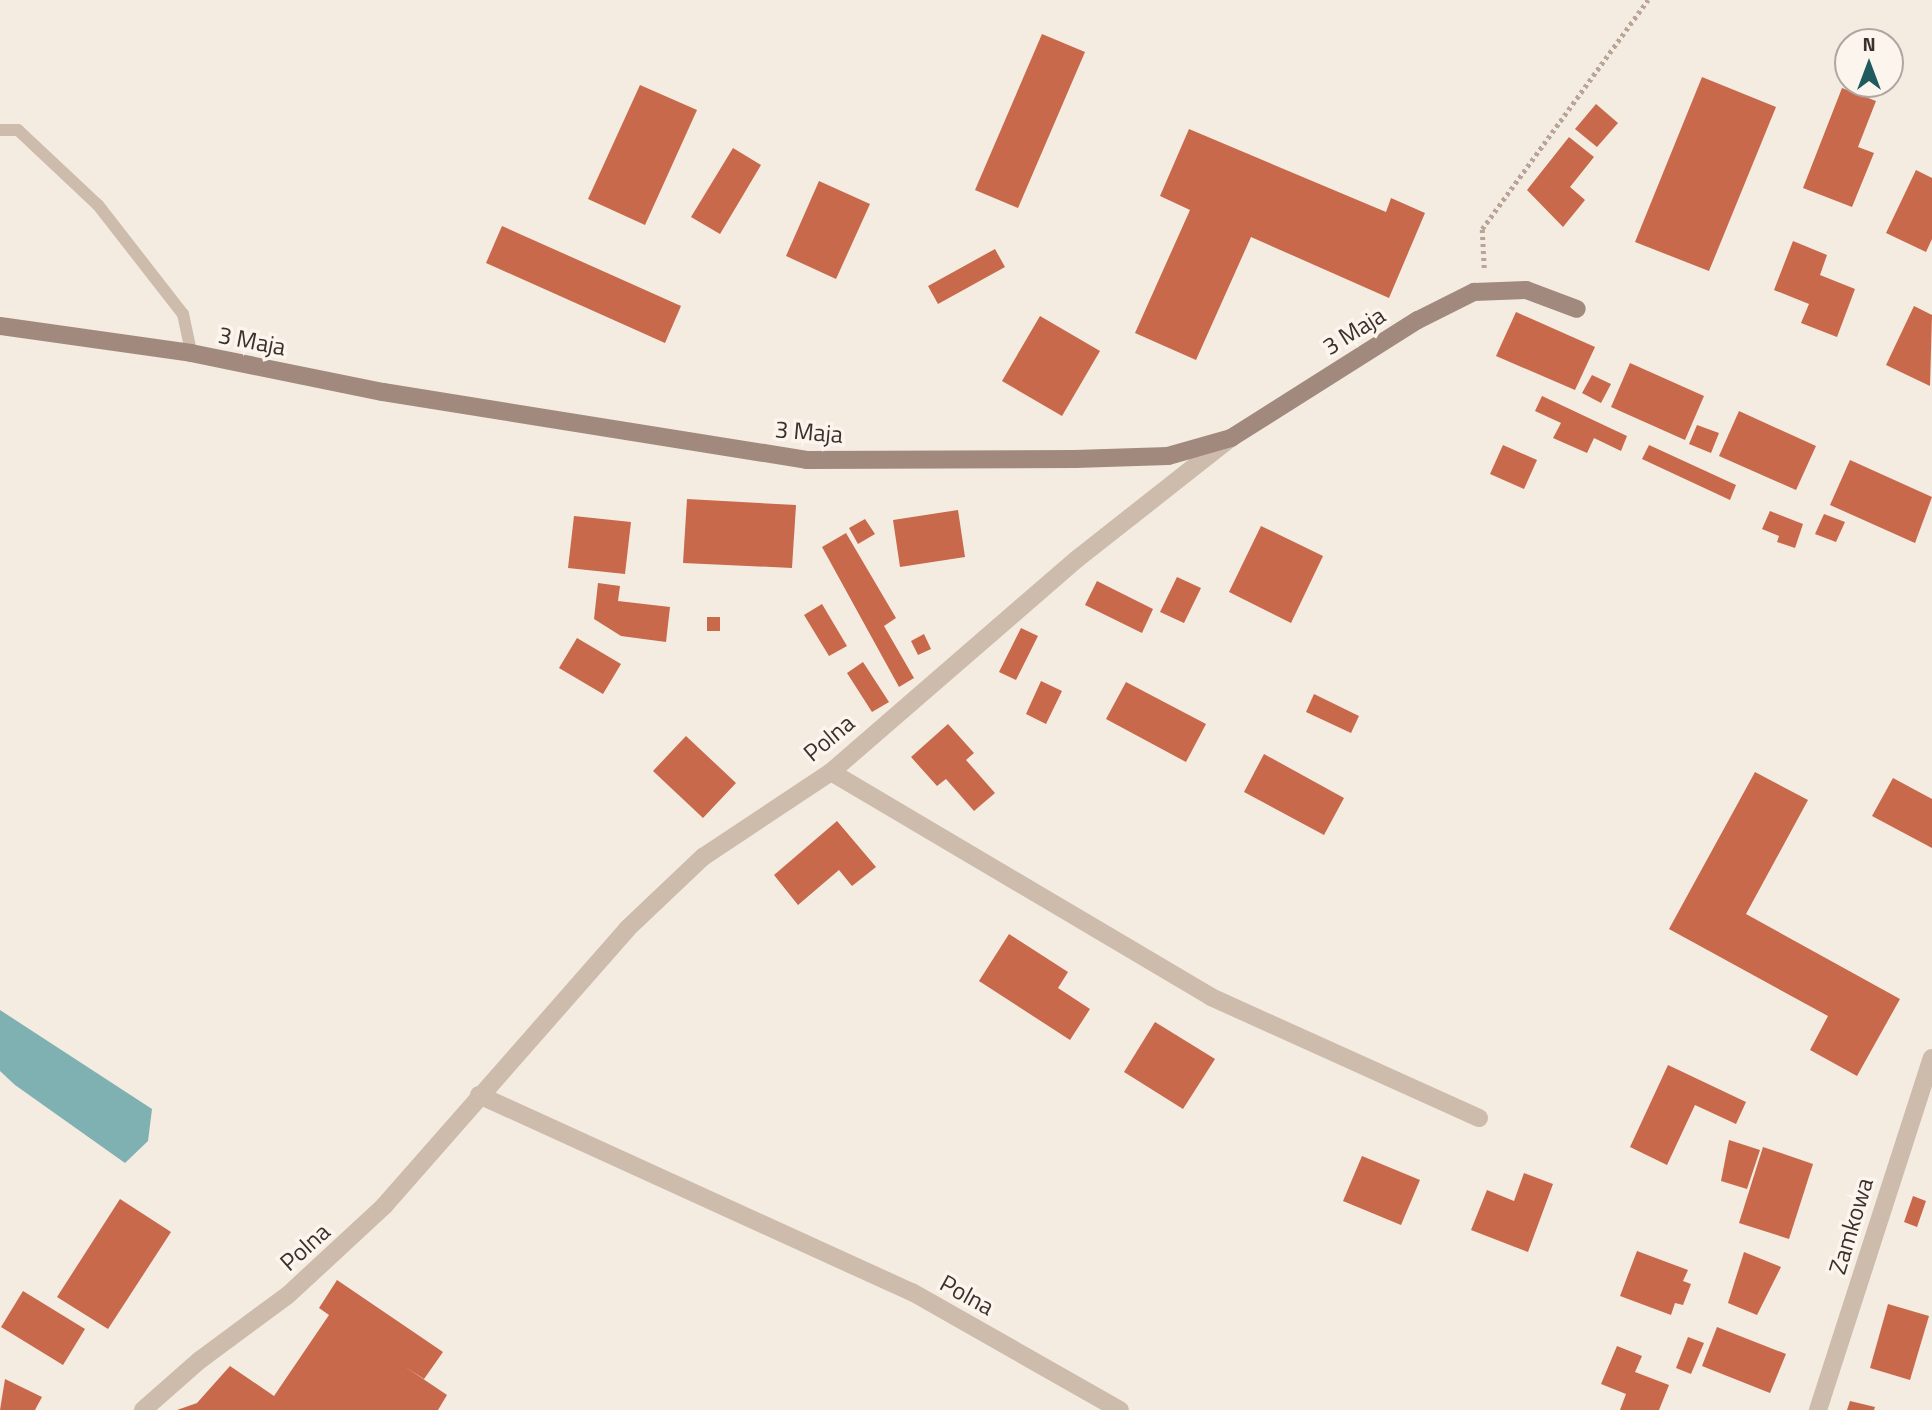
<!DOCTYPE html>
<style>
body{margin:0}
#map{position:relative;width:1932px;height:1410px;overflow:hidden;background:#f4ebe1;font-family:"Titillium Web",sans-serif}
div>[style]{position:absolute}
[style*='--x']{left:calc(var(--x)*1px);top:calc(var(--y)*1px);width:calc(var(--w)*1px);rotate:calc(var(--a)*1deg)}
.water>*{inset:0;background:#7fb0b2}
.building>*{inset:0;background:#c8694b}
.path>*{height:4.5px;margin-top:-2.25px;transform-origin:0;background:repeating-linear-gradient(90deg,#b9a596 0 3.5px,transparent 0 7px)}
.service>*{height:12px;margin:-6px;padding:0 6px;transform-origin:6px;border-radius:6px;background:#cdbbac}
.minor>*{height:18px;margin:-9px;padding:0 9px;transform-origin:9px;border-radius:9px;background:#cdbbac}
.secondary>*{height:18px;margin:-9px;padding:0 9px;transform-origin:9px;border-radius:9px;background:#a18a7d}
span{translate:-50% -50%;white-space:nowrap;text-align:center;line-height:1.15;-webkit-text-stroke:7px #fbf5ee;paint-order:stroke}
.street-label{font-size:24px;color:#3b302b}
.north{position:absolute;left:1834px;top:28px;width:70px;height:70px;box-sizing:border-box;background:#fbf5ee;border:2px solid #aea6a0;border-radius:50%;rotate:0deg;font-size:19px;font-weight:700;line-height:28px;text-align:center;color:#3b302b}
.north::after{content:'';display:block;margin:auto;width:24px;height:32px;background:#1f5a5e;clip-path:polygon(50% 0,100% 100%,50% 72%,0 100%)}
</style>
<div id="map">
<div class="water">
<div style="clip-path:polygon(0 1010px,152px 1109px,148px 1141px,125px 1163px,15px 1085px,0 1071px)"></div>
</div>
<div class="building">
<div style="clip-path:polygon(1042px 34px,1085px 52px,1018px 208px,975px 190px)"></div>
<div style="clip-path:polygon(1702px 77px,1776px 107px,1709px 271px,1635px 242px)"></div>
<div style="clip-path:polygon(640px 85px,697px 110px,645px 225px,588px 199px)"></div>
<div style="clip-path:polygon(1842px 88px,1876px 101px,1858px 147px,1874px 153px,1852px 207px,1803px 188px)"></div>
<div style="clip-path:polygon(1596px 104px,1618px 123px,1597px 147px,1575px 129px)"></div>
<div style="clip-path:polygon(1189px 129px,1386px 212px,1391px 198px,1425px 213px,1389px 298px,1251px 237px,1196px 360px,1135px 333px,1190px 210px,1160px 196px)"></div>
<div style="clip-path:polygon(1569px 137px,1594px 157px,1570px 187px,1585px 200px,1563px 227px,1527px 190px)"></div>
<div style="clip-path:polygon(733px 148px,761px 165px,720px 234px,691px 217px)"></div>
<div style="clip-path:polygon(1916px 170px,1932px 178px,1932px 239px,1926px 252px,1886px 233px)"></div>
<div style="clip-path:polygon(819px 181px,870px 204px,836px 279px,786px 256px)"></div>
<div style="clip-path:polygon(502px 226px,681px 306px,665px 343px,486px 263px)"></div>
<div style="clip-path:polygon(1793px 241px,1827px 255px,1820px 275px,1855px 289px,1837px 337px,1801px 323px,1809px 304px,1774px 290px)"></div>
<div style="clip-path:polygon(995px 249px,1005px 267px,938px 304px,928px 286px)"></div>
<div style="clip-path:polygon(1914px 306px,1932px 315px,1930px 386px,1886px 365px)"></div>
<div style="clip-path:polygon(1516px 312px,1595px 347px,1575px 390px,1496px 356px)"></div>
<div style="clip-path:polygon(1040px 316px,1100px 351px,1062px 416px,1002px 381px)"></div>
<div style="clip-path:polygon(1630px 363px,1704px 396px,1685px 440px,1611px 407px)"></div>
<div style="clip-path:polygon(1592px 375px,1611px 384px,1601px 403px,1582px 393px)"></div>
<div style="clip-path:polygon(1542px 396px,1627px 436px,1621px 451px,1594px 438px,1587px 453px,1553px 438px,1561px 423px,1535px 411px)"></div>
<div style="clip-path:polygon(1739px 411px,1816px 446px,1796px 490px,1719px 456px)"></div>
<div style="clip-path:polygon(1697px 425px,1719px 433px,1711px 453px,1689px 444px)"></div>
<div style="clip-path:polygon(1503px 445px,1537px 460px,1524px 489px,1490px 474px)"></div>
<div style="clip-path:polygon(1649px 445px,1736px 485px,1730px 500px,1642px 459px)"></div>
<div style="clip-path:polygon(1850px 460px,1932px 497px,1915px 543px,1830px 505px)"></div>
<div style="clip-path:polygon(687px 499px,796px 505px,792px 568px,683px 563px)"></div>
<div style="clip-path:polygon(958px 510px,965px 557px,900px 567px,893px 520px)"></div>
<div style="clip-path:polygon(1770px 511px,1803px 524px,1795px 548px,1777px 542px,1779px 536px,1762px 529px)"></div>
<div style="clip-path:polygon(1824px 514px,1845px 522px,1836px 542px,1815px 534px)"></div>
<div style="clip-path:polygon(574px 516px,631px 522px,625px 574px,568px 568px)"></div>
<div style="clip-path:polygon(865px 519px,875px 534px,858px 544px,849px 528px)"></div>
<div style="clip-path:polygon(1261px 526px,1323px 556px,1291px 623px,1229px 592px)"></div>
<div style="clip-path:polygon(846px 533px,896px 618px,884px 626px,914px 678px,899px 687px,822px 547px)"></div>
<div style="clip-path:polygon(1177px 577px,1201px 588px,1184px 623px,1160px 612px)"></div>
<div style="clip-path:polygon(1097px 581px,1153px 609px,1142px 633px,1085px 605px)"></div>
<div style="clip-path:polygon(598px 583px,620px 586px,618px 601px,670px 607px,666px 642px,621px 636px,594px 619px)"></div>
<div style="clip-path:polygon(822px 604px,847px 646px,829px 656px,804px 615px)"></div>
<div style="clip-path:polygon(707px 617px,720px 617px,720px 631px,707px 631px)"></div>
<div style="clip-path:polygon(1021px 628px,1038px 636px,1016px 680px,999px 672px)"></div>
<div style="clip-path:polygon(924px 634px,931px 649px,918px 655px,911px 641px)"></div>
<div style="clip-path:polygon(577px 638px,621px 664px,603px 694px,559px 668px)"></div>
<div style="clip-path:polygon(863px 662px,889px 702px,872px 712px,847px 673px)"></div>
<div style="clip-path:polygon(1041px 681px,1062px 691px,1046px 724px,1026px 714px)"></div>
<div style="clip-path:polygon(1126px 682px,1206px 724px,1186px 762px,1106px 719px)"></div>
<div style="clip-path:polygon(1314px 694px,1359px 716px,1351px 733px,1306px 712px)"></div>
<div style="clip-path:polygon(948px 724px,974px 753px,966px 760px,995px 793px,974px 811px,946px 779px,937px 786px,911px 757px)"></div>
<div style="clip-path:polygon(686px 736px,736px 783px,703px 818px,653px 771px)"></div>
<div style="clip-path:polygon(1264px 754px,1344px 798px,1324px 835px,1244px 792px)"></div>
<div style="clip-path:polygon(1755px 772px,1808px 800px,1746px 914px,1900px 999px,1857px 1076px,1810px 1050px,1828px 1016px,1669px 929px)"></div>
<div style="clip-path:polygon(1893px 778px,1932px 799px,1932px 848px,1872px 816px)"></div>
<div style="clip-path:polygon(837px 821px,876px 867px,852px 886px,839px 870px,798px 905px,774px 875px)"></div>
<div style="clip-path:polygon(1009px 934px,1068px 972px,1058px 988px,1090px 1009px,1070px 1040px,979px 981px)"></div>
<div style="clip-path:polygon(1155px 1022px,1215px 1059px,1183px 1109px,1124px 1072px)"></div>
<div style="clip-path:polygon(1668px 1065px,1746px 1102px,1736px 1124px,1695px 1105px,1667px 1165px,1630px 1147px)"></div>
<div style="clip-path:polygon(1729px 1140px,1760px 1150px,1747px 1189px,1721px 1181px)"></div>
<div style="clip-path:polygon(1763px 1147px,1813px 1164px,1789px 1239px,1739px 1223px)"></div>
<div style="clip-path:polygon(1362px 1156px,1420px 1180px,1401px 1225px,1343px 1201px)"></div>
<div style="clip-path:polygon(1524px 1173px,1553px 1184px,1528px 1252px,1471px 1230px,1487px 1190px,1514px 1201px)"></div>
<div style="clip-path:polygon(1913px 1196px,1926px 1201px,1917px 1227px,1904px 1222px)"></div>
<div style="clip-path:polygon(120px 1199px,171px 1232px,108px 1329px,57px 1297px)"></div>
<div style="clip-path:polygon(1637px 1251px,1688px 1270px,1683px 1281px,1691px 1284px,1683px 1305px,1675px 1303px,1671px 1315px,1620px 1296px)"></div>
<div style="clip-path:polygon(1744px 1252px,1781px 1267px,1757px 1315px,1728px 1303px)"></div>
<div style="clip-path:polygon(337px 1280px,443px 1352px,424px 1379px,404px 1366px,447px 1395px,438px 1410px,177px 1410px,197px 1403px,230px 1366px,274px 1396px,329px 1315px,319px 1308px)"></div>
<div style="clip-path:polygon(23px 1291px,85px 1329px,63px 1365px,1px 1327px)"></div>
<div style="clip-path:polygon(1888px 1304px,1929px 1316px,1910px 1380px,1870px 1368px)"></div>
<div style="clip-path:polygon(1717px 1327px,1786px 1354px,1770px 1393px,1702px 1366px)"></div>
<div style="clip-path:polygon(1688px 1337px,1704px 1343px,1691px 1374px,1676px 1368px)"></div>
<div style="clip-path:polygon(1617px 1346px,1642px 1356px,1635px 1372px,1669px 1385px,1659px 1410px,1620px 1410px,1626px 1394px,1601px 1384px)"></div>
<div style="clip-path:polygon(5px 1379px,42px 1397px,35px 1410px,0 1410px)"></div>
<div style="clip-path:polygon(1850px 1401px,1875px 1407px,1874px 1410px,1847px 1410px)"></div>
</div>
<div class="path">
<div style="--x:1484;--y:268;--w:39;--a:-93"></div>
<div style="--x:1482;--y:229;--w:283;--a:-54.1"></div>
</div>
<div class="service">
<div style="--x:0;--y:130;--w:18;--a:0"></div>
<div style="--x:18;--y:130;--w:110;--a:43.2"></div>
<div style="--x:98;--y:205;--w:138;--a:52.1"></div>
<div style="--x:183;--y:314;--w:40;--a:78"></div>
</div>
<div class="minor">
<div style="--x:831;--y:772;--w:442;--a:30.6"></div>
<div style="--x:1211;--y:997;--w:294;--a:24.3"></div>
<div style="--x:479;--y:1095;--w:476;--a:24.5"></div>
<div style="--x:912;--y:1292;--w:239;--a:29.6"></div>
<div style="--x:143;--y:1410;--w:76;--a:-41.3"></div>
<div style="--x:200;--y:1360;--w:109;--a:-36.5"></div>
<div style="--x:288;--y:1295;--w:131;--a:-42.8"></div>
<div style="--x:384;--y:1206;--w:368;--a:-48.7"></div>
<div style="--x:627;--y:929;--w:105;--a:-43.5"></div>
<div style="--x:703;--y:857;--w:154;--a:-33.6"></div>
<div style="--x:831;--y:772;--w:325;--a:-40.9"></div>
<div style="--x:1077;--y:559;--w:196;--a:-38.2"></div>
<div style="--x:1818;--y:1410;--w:370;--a:-72.1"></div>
</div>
<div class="secondary">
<div style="--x:0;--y:326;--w:193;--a:8"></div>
<div style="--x:191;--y:353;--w:196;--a:11.5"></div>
<div style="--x:383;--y:392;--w:429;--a:9.1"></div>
<div style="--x:807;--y:460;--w:268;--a:-0.2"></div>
<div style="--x:1075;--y:459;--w:93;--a:-1.8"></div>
<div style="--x:1168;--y:456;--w:66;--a:-15.9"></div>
<div style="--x:1231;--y:438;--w:221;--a:-32.3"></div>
<div style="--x:1418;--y:320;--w:63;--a:-26.6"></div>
<div style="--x:1474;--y:292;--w:52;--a:-2.2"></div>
<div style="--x:1526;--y:290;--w:54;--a:20.4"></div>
</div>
<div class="street-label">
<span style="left:1354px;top:331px;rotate:-32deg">3 Maja</span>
<span style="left:252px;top:341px;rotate:11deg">3 Maja</span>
<span style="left:809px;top:432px;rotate:5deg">3 Maja</span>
<span style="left:829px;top:738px;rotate:-40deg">Polna</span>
<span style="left:1851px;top:1226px;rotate:-73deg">Zamkowa</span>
<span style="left:305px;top:1247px;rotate:-42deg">Polna</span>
<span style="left:967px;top:1295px;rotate:29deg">Polna</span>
</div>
<div class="north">N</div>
</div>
